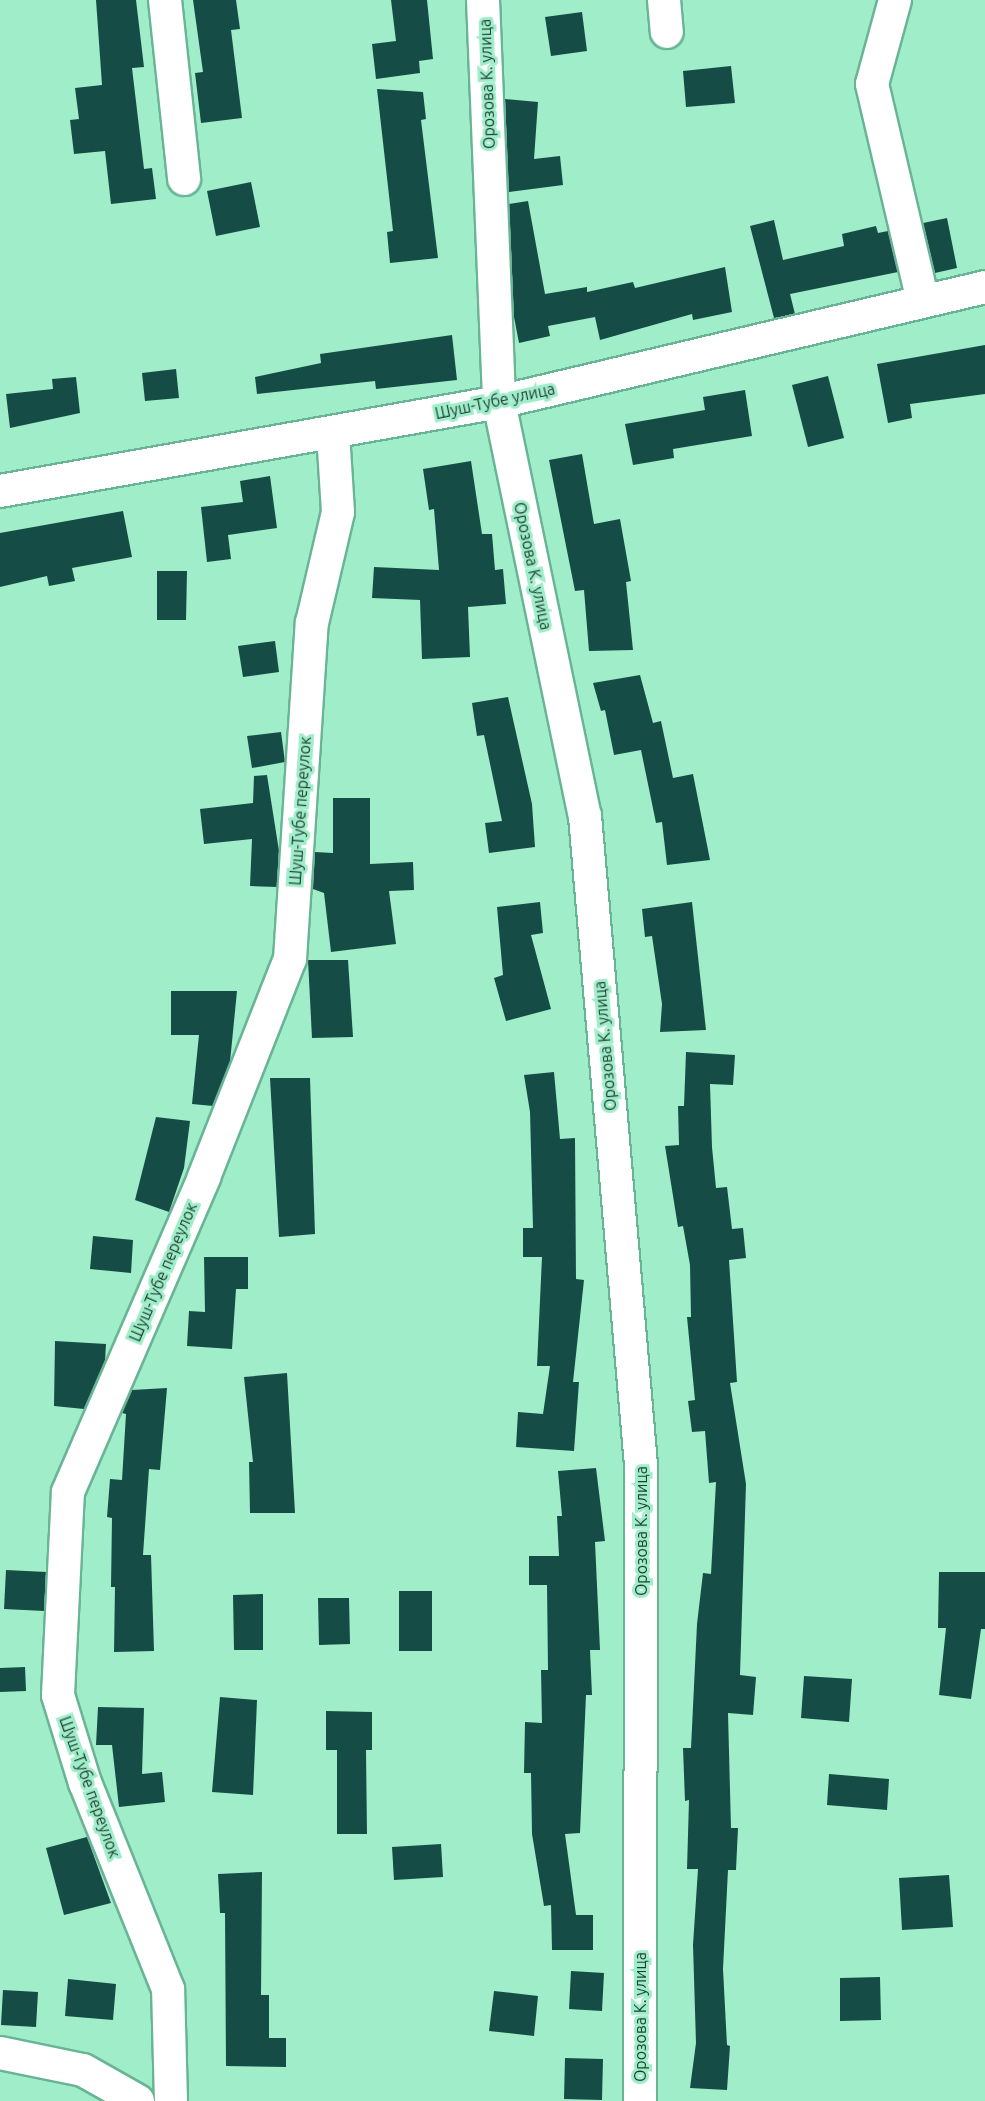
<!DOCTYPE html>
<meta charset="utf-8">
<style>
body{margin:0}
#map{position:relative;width:985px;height:2101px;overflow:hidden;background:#a0edca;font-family:Ubuntu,sans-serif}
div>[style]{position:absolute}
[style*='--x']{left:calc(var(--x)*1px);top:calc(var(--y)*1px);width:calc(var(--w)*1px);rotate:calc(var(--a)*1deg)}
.building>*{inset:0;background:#164c46}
.roads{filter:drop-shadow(2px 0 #69b494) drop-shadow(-2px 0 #69b494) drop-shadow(0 2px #69b494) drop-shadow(0 -2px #69b494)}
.street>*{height:32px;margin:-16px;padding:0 16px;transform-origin:16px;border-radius:16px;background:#fff}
span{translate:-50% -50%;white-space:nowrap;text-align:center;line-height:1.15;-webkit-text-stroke:6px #a0edca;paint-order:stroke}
.street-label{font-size:16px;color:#1d3d30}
</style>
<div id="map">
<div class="building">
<div style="clip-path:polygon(96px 0,136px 0,144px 67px,132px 68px,144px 169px,152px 168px,156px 199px,111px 204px,105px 151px,74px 154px,70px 120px,79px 119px,75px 88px,102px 85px)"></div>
<div style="clip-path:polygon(193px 0,236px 0,240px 29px,231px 30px,242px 118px,201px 123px,195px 73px,203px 72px)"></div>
<div style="clip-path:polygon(391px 0,427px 0,433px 59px,419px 61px,420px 73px,376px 79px,372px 44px,396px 41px)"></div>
<div style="clip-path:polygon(582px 12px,587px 51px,551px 56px,545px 17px)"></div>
<div style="clip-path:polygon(731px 66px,735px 103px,686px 107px,683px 71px)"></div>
<div style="clip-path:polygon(377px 89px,423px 92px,426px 119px,421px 120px,438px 258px,390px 263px,387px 232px,393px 231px)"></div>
<div style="clip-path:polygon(505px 99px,538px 102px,534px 159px,560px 156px,563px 185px,509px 192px)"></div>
<div style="clip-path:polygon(251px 182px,260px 227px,216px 236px,207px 191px)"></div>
<div style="clip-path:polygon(528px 201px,545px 294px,587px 287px,587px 292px,633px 282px,635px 288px,725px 267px,732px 312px,693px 320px,692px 314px,600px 340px,595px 317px,548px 326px,550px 336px,519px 343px,514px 317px,509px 204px)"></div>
<div style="clip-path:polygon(947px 218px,957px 268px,935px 273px,923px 223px)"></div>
<div style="clip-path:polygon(774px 220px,783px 260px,844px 246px,842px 234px,876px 226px,878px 233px,888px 231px,898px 272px,790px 294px,795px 314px,774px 318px,750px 226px)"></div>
<div style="clip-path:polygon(452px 335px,457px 380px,376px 389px,375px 381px,257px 394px,255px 377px,321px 363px,320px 354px)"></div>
<div style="clip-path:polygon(985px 345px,985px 394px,910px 404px,912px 418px,888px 423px,877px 364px)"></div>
<div style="clip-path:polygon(176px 369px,179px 398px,145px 401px,142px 373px)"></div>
<div style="clip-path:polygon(828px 376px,844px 438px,808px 447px,792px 385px)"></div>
<div style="clip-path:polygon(76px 377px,80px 413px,10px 428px,6px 394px,53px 389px,52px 379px)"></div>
<div style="clip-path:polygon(745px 390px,752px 436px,673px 449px,674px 458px,633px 465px,625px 424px,705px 410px,703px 397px)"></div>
<div style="clip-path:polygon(582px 454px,594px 524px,620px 519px,631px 581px,626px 582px,633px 650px,589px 651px,584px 590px,575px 591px,549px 460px)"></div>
<div style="clip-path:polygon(471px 461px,482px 534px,492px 534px,495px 570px,503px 569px,506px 604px,468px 607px,470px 657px,422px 659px,420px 600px,372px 598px,374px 567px,439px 570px,434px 509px,429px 510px,423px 469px)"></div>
<div style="clip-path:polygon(270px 476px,277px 528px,228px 535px,231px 559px,207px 562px,201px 507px,243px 502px,240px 481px)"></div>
<div style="clip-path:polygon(123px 511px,132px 557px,72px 568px,75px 581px,49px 586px,47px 576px,0 587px,0 533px)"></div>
<div style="clip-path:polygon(157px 571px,187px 571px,186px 620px,157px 620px)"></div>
<div style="clip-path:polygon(275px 641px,279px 672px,243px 677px,238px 646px)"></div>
<div style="clip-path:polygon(640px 675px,653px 723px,661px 721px,673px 778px,693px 774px,710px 860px,667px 865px,662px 822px,656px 823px,641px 750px,614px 755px,605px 710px,601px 711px,593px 683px)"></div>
<div style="clip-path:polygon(508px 697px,532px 804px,535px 847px,489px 853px,485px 823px,502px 821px,484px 735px,477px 736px,472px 703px)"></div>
<div style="clip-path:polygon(281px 732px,285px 762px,252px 768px,247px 736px)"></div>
<div style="clip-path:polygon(267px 775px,279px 851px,277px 887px,250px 886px,252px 839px,204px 844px,200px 809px,253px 803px,254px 776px)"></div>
<div style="clip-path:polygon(333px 798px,370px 798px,370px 864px,413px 862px,414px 890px,389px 891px,396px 944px,331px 952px,324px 893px,313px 889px,315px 852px,333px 853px)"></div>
<div style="clip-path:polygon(540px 902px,543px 933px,531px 935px,551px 1009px,506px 1021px,494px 978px,503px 975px,497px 907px)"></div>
<div style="clip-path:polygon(692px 902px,706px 1030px,660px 1032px,662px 1004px,652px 936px,645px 937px,642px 909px)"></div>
<div style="clip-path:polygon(308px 960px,348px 960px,353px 1037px,312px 1038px)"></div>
<div style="clip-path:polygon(171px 991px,237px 991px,230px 1062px,213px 1106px,192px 1104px,199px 1035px,171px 1035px)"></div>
<div style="clip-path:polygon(686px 1052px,735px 1055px,733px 1085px,710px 1084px,712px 1147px,716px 1188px,727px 1187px,732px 1229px,743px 1228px,746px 1258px,729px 1260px,737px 1382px,730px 1383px,746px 1484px,740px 1675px,756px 1677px,753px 1715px,728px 1713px,731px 1828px,738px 1828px,736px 1870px,728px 1870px,723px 1969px,727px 2045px,730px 2046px,727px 2090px,690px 2088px,696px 2043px,693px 1945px,698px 1869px,687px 1869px,689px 1800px,685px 1801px,683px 1748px,691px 1748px,697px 1624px,703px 1573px,711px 1574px,716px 1482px,709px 1483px,705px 1431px,692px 1432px,688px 1401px,695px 1400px,687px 1317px,691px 1317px,690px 1265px,683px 1226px,678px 1227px,665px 1146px,679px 1145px,678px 1106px,684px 1106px)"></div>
<div style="clip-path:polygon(554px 1072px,560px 1139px,575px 1138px,576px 1279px,584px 1280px,573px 1382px,579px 1382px,574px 1451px,516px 1447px,518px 1412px,543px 1414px,550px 1366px,537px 1366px,542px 1257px,523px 1257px,523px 1228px,533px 1228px,530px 1112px,524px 1075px)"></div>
<div style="clip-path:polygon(270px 1078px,310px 1078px,315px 1234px,279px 1237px)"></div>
<div style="clip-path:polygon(156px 1117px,190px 1121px,184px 1168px,169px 1212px,135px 1200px)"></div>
<div style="clip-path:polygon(93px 1236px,133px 1240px,131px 1273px,90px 1269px)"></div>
<div style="clip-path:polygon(204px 1257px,248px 1257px,248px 1289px,236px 1289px,232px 1349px,187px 1346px,189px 1311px,205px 1312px)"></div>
<div style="clip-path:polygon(55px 1341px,106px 1344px,105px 1361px,84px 1409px,54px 1406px)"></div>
<div style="clip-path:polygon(287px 1373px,295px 1513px,250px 1513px,249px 1462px,253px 1462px,244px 1377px)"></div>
<div style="clip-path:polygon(167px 1388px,160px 1470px,149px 1469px,143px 1555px,151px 1555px,154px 1651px,114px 1652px,115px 1587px,111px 1587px,112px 1518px,107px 1517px,110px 1479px,122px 1480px,126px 1414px,122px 1413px,132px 1390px)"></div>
<div style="clip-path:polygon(596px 1468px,605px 1541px,595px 1542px,600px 1650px,590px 1650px,592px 1695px,586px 1695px,580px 1833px,565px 1834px,576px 1915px,593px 1915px,593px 1950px,552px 1950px,551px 1905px,544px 1906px,532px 1834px,531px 1773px,524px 1773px,525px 1722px,542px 1723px,541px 1670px,548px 1670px,547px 1585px,529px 1585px,529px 1556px,559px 1556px,557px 1516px,562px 1516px,558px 1471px)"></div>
<div style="clip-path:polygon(6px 1570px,46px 1572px,44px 1611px,4px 1609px)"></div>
<div style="clip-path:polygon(939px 1572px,985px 1572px,985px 1629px,981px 1629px,971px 1699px,939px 1695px,946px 1628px,938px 1628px)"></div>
<div style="clip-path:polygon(399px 1591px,432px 1591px,432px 1651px,399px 1651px)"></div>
<div style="clip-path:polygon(263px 1594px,263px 1650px,234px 1650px,233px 1595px)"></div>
<div style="clip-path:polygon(318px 1598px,349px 1598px,350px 1644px,319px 1645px)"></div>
<div style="clip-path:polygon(25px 1667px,26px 1691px,0 1692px,0 1668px)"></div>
<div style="clip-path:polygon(804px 1676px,852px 1679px,849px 1722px,801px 1718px)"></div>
<div style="clip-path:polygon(220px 1697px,257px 1700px,253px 1795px,212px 1792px)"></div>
<div style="clip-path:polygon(98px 1707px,144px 1708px,142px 1774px,162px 1772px,165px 1802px,119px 1807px,112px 1745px,96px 1745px)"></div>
<div style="clip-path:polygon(326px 1711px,372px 1712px,372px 1750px,366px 1750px,367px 1834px,337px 1834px,337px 1750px,326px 1750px)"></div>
<div style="clip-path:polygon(829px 1774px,889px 1779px,887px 1810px,827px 1805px)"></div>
<div style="clip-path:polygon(87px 1837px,111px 1903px,64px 1915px,46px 1848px)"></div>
<div style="clip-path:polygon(441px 1844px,443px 1877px,394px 1880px,392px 1847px)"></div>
<div style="clip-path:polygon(262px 1872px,261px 1995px,269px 1995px,269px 2038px,286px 2038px,286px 2067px,226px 2066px,225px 1913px,220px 1913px,218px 1874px)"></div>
<div style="clip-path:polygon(949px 1875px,953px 1927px,902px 1930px,899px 1878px)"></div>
<div style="clip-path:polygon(571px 1971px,604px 1973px,602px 2011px,569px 2009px)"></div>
<div style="clip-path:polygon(880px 1977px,881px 2020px,840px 2021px,840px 1978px)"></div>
<div style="clip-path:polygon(68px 1979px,116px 1984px,113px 2020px,65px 2016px)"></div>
<div style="clip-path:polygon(3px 1990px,38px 1992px,36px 2027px,1px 2025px)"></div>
<div style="clip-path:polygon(494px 1991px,538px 1996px,534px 2036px,489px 2031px)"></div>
<div style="clip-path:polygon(565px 2058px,603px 2059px,602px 2100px,564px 2099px)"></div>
</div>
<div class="roads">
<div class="street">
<div style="--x:165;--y:0;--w:180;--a:83.9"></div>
<div style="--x:483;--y:0;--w:402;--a:87.7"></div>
<div style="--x:499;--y:402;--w:423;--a:78.3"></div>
<div style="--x:585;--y:816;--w:651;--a:85.07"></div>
<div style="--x:641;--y:1465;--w:636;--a:90.09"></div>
<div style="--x:664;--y:0;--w:32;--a:85"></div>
<div style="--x:895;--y:0;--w:87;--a:105.3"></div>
<div style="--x:872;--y:84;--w:223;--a:76.8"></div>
<div style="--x:0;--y:491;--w:507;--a:-10.11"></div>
<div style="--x:499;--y:402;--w:499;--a:-13.3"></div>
<div style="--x:0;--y:2053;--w:85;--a:11.6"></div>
<div style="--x:83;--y:2070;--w:63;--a:29.4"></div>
<div style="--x:171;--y:2101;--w:112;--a:-91.5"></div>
<div style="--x:168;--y:1989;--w:222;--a:-111.9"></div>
<div style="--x:85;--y:1783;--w:92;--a:-107.1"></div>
<div style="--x:58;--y:1695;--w:203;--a:-87.2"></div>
<div style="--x:68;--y:1492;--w:343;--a:-66.6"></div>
<div style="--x:204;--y:1177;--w:234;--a:-68.5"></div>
<div style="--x:290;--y:959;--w:337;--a:-86.3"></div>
<div style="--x:312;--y:623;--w:114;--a:-76.8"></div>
<div style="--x:338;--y:512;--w:80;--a:-93.6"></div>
</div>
</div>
<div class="street-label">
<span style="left:487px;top:84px;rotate:-92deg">Орозова К. улица</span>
<span style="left:495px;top:401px;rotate:-12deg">Шуш-Тубе улица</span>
<span style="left:533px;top:566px;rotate:78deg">Орозова К. улица</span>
<span style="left:300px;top:811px;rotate:-86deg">Шуш-Тубе переулок</span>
<span style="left:605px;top:1046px;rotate:-95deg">Орозова К. улица</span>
<span style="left:163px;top:1272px;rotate:-67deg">Шуш-Тубе переулок</span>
<span style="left:641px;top:1531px;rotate:-90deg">Орозова К. улица</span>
<span style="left:90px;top:1787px;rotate:70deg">Шуш-Тубе переулок</span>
<span style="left:640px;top:2017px;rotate:-90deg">Орозова К. улица</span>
</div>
</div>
